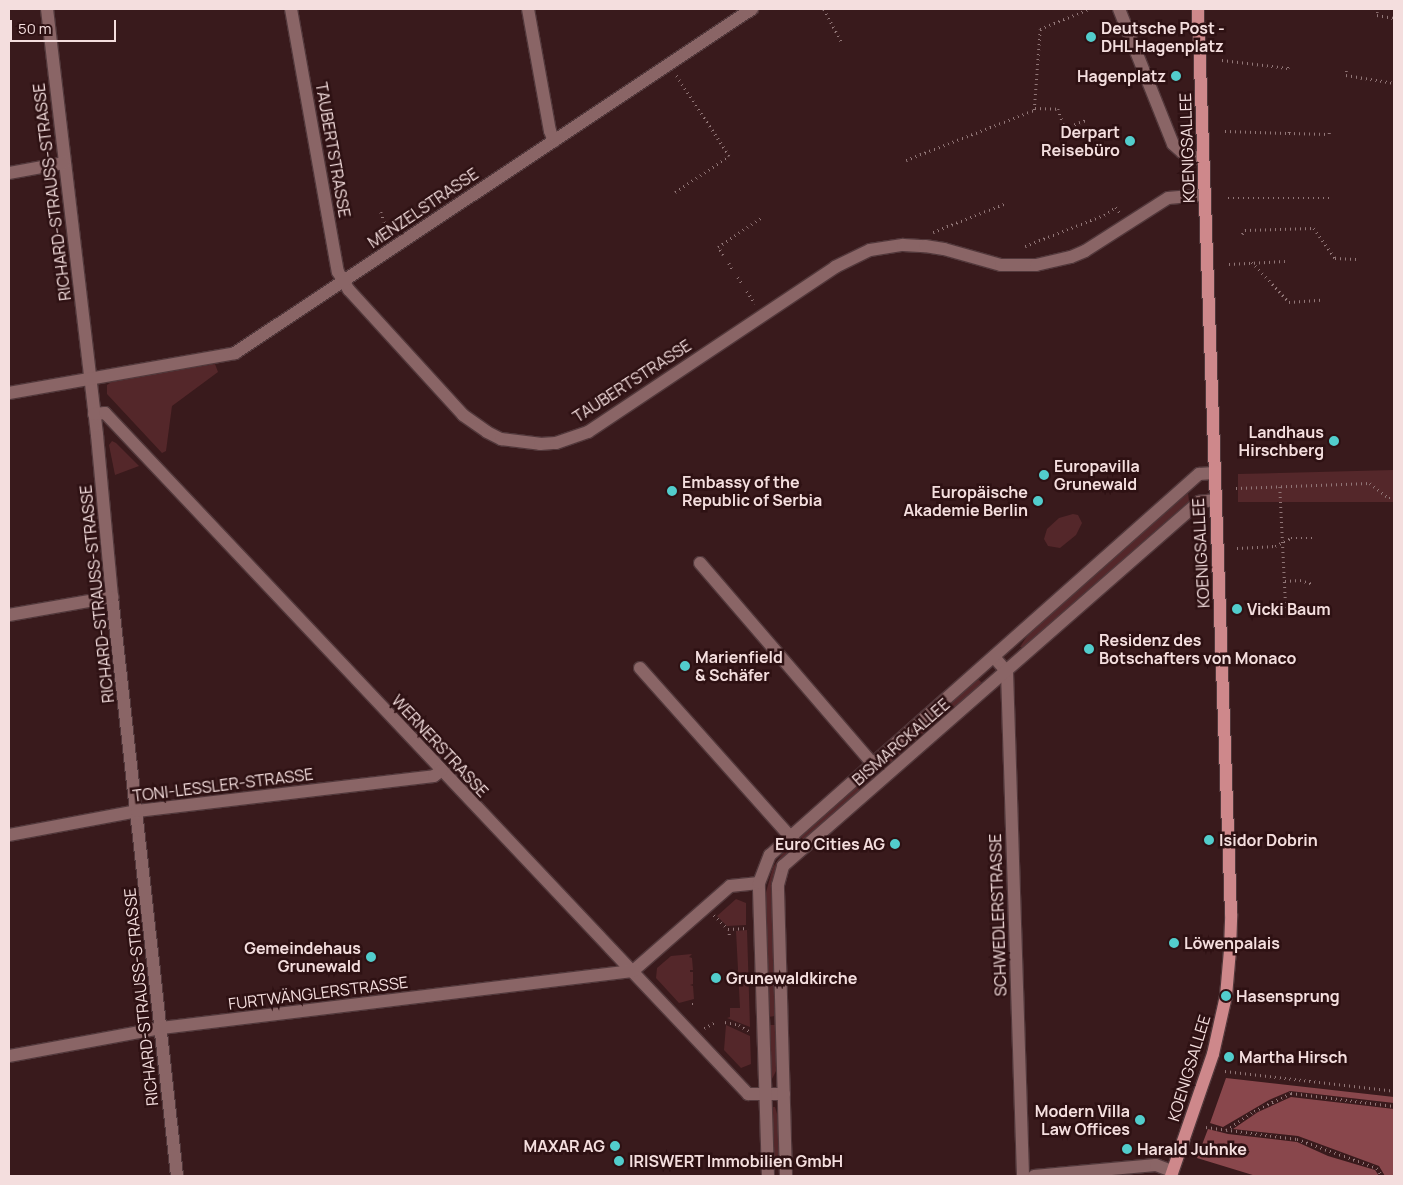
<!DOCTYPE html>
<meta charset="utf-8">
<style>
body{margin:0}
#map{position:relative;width:1403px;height:1185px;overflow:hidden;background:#391a1c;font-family:Manrope,sans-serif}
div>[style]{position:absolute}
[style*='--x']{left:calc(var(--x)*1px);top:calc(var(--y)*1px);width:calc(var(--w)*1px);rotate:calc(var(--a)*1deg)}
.green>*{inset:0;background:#54272a}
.forest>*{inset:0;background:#89474c}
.path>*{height:2.5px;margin-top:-1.25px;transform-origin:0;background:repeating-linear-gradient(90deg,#917677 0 1px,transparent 0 5px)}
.roads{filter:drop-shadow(1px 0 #52383b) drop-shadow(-1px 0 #52383b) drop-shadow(0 1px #52383b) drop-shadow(0 -1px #52383b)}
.minor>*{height:12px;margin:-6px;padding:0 6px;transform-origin:6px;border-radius:6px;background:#8a6566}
.major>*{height:12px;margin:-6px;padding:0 6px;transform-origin:6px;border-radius:6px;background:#ce888b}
.dots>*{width:14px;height:14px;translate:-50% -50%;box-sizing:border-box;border:2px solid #2e1113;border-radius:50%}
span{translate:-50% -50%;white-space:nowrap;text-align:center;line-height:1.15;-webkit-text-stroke:5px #2e1113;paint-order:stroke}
.poi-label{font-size:16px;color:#f4dede;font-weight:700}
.left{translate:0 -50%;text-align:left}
.right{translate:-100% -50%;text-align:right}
.street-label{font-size:16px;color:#f4dede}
.frame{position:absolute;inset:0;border:10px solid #f4dede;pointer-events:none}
.scale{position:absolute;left:10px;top:20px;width:106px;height:22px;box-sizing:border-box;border:2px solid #f4dede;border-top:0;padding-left:6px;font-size:15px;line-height:18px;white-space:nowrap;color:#f4dede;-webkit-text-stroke:4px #2e1113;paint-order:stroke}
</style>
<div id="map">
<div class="green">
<div style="clip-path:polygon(215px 364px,218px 372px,172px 406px,166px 451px,162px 453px,107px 394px,107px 385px,113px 381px)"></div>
<div style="clip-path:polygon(112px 441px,116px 443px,139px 466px,115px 475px,109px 445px)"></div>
<div style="clip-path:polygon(1394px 470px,1394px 502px,1238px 502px,1238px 474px)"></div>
<div style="clip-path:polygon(1188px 493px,1189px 501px,1023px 647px,1020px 647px,1029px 633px)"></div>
<div style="clip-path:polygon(1073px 514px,1078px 515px,1082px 523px,1076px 535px,1060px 548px,1048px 546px,1044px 539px,1047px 529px,1059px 518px)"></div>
<div style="clip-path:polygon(977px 678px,982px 683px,888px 766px,883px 761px)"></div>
<div style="clip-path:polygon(870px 772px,875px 777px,803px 840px,800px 836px)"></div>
<div style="clip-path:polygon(788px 846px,790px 852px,777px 866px,772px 879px,775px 1016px,768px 1017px,765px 896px,773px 867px)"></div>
<div style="clip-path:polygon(736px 899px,746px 903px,746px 925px,727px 926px,717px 916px)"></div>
<div style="clip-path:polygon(747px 930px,750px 1027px,727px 1018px,730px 1017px,730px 1008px,740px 1008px,736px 931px)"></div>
<div style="clip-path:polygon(692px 954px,689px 957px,692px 958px,693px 970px,690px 970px,690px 972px,693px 972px,693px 984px,690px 985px,693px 986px,694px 999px,679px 1003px,656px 978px,657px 968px,671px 956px)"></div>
<div style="clip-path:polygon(726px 1025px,750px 1036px,751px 1064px,741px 1068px,724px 1050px)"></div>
<div style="clip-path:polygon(769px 1025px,776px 1025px,777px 1069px,772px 1079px)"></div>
<div style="clip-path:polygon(772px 1107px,775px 1107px,778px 1117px,780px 1169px,773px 1169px)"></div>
</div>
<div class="forest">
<div style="clip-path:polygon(1226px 1078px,1394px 1097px,1394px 1103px,1290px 1091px,1269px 1100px,1223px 1127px,1210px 1123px)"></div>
<div style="clip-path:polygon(1291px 1097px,1394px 1109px,1394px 1176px,1385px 1176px,1379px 1166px,1298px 1136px,1233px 1129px,1258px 1112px)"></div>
<div style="clip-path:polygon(1208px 1129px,1228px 1134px,1297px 1142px,1328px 1156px,1375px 1170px,1379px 1176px,1256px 1176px,1197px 1158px)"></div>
</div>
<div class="path">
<div style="--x:824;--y:9;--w:38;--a:62"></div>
<div style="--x:1378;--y:12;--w:3;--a:108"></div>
<div style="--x:1377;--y:15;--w:17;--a:10"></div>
<div style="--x:1222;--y:60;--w:66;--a:6.9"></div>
<div style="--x:1288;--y:68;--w:3;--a:-72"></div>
<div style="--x:1347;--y:71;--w:4;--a:104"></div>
<div style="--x:1346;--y:75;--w:49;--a:9.5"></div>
<div style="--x:1035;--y:108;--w:23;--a:2"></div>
<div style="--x:1058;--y:109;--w:20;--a:70"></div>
<div style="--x:1065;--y:128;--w:22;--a:-21"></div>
<div style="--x:1225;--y:131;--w:64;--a:1.8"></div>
<div style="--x:1289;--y:133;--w:4;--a:-90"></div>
<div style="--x:1289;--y:133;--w:40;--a:1.4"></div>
<div style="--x:1329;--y:134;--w:3;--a:-90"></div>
<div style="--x:906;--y:160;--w:137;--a:-21.3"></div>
<div style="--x:1034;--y:110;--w:81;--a:-85.8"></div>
<div style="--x:1040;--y:29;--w:53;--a:-22.2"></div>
<div style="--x:675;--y:192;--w:65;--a:-33.7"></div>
<div style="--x:729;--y:156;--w:98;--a:-123.4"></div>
<div style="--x:1228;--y:198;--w:104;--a:0"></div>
<div style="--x:381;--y:212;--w:26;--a:72"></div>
<div style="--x:933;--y:232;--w:79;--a:-21.7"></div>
<div style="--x:1242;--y:234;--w:5;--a:-53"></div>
<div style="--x:1245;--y:230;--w:69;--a:-1.7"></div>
<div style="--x:1314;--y:228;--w:37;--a:55"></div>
<div style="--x:1335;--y:258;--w:21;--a:3"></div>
<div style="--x:1025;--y:246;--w:85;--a:-21.4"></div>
<div style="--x:1104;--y:215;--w:14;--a:-34"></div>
<div style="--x:1116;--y:207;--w:9;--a:54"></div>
<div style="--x:723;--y:255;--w:9;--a:-122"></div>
<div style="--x:718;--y:247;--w:53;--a:-34.3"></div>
<div style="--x:1252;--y:262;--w:54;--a:47.2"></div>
<div style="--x:1289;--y:302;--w:32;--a:-4"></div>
<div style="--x:729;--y:263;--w:7;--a:63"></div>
<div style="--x:1229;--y:264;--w:56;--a:-3.1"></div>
<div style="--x:738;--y:277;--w:7;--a:56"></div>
<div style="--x:747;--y:291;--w:15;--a:58"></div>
<div style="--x:1280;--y:487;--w:123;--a:87.2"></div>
<div style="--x:1236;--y:488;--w:134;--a:-2.1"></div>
<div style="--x:1370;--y:483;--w:24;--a:38"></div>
<div style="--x:1389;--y:498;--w:5;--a:0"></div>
<div style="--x:1237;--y:548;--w:38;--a:-3"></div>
<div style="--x:1275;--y:546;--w:18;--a:-27"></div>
<div style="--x:1291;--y:538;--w:21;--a:0"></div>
<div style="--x:1285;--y:581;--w:15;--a:-4"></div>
<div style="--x:1300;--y:580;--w:14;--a:17"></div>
<div style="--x:714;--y:915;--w:20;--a:45"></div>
<div style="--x:728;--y:929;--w:20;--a:-3"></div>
<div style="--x:729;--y:935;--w:3;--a:-90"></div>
<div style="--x:692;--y:1004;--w:1;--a:0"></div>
<div style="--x:725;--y:1022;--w:14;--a:12"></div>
<div style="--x:739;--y:1025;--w:13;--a:32"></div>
<div style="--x:704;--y:1028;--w:13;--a:-27"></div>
<div style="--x:1225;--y:1071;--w:170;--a:6.7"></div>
<div style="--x:1206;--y:1127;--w:92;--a:7.5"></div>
<div style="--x:1297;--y:1139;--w:85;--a:19.9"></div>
<div style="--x:1377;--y:1168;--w:9;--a:58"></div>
<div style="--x:1226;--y:1130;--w:34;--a:-34"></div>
<div style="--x:1254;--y:1111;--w:41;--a:-25.9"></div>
<div style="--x:1291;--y:1093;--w:104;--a:7.2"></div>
</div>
<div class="roads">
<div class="minor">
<div style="--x:47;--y:9;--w:429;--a:83.3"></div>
<div style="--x:97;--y:435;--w:163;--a:84.7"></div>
<div style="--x:112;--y:597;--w:583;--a:83.59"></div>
<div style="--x:291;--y:9;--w:267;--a:79.9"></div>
<div style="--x:338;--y:272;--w:21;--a:59"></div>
<div style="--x:349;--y:290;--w:169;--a:47.6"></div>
<div style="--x:463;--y:415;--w:29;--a:35"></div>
<div style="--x:487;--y:432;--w:16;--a:27"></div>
<div style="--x:501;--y:439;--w:39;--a:7"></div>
<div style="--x:540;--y:444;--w:16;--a:-4"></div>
<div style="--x:556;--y:443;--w:34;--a:-19"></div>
<div style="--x:588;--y:432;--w:297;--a:-33.7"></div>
<div style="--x:835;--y:267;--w:39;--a:-26"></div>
<div style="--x:870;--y:250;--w:33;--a:-9"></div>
<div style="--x:903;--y:245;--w:22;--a:3"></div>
<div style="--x:925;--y:246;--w:19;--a:9"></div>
<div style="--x:944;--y:249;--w:59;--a:15.7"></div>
<div style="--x:1001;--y:265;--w:35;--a:0"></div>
<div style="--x:1036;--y:265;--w:36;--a:-13"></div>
<div style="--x:1071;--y:257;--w:15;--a:-23"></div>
<div style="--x:1085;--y:251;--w:98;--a:-32.6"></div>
<div style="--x:1168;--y:198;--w:37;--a:-5"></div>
<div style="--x:528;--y:9;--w:124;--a:79.8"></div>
<div style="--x:550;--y:131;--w:11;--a:68"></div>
<div style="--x:1119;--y:9;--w:145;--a:68.2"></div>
<div style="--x:1173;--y:144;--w:12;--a:42"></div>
<div style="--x:1182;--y:152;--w:22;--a:21"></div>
<div style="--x:9;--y:173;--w:56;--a:-10.3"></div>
<div style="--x:9;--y:393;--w:230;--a:-10"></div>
<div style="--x:235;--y:353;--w:621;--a:-33.64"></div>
<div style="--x:94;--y:414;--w:11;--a:-5"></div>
<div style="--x:105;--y:413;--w:937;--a:46.64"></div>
<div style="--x:748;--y:1094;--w:36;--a:0"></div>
<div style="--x:700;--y:563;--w:264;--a:49.3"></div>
<div style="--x:9;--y:615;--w:105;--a:-9.9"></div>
<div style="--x:994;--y:657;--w:20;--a:49"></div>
<div style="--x:1007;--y:672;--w:504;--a:88.18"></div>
<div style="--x:640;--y:668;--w:233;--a:48.3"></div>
<div style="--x:9;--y:835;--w:130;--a:-10.6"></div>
<div style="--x:137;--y:811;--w:299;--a:-6.7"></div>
<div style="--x:434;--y:776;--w:9;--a:-36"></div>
<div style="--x:633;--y:971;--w:129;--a:-41.2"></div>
<div style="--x:730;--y:886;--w:29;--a:-6"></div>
<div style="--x:9;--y:1056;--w:155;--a:-10.4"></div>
<div style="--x:161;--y:1028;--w:475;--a:-6.9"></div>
<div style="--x:768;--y:1176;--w:293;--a:-91.8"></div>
<div style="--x:759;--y:883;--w:30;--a:-69"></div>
<div style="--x:770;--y:855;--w:574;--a:-41.61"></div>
<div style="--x:1199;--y:474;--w:15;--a:-4"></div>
<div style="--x:786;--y:1176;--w:291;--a:-91.6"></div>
<div style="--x:778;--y:885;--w:20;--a:-75"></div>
<div style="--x:783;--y:866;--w:553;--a:-41.19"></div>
<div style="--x:1199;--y:502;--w:16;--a:-7"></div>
<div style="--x:1034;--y:1176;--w:122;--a:-5.2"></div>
<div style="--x:1156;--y:1165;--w:17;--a:21"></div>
</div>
<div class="major">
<div style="--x:1171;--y:1176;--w:129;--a:-71"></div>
<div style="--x:1213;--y:1054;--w:59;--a:-77.4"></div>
<div style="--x:1226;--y:996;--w:46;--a:-85"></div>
<div style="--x:1230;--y:950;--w:36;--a:-88"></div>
<div style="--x:1231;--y:914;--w:906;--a:-92.09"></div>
</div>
</div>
<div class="dots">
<div style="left:1091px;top:37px;background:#52cdcc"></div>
<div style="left:1176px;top:76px;background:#52cdcc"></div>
<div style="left:1130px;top:141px;background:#52cdcc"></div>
<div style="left:1334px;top:441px;background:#52cdcc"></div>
<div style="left:1044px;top:475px;background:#52cdcc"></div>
<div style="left:672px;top:491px;background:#52cdcc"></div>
<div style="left:1038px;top:501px;background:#52cdcc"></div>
<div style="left:1237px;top:609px;background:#52cdcc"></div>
<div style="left:1089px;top:649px;background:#52cdcc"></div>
<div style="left:685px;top:666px;background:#52cdcc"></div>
<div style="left:1209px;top:840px;background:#52cdcc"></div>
<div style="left:895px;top:844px;background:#52cdcc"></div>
<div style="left:1174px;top:943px;background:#52cdcc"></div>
<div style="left:371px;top:957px;background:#52cdcc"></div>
<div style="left:716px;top:978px;background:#52cdcc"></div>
<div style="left:1226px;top:996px;background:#52cdcc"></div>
<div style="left:1229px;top:1057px;background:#52cdcc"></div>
<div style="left:1140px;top:1120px;background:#52cdcc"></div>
<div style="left:615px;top:1146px;background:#52cdcc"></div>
<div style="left:1127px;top:1149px;background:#52cdcc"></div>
<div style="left:619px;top:1161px;background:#52cdcc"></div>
</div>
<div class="poi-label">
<span class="left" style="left:1101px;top:37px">Deutsche Post -<br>DHL Hagenplatz</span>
<span class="right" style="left:1166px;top:76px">Hagenplatz</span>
<span class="right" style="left:1120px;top:141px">Derpart<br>Reisebüro</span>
<span class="right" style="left:1324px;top:441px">Landhaus<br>Hirschberg</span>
<span class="left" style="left:1054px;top:475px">Europavilla<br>Grunewald</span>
<span class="left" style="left:682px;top:491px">Embassy of the<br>Republic of Serbia</span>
<span class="right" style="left:1028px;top:501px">Europäische<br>Akademie Berlin</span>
<span class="left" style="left:1247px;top:609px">Vicki Baum</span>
<span class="left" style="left:1099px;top:649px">Residenz des<br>Botschafters von Monaco</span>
<span class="left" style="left:695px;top:666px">Marienfield<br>&amp; Schäfer</span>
<span class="left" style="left:1219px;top:840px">Isidor Dobrin</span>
<span class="right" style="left:885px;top:844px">Euro Cities AG</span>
<span class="left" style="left:1184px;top:943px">Löwenpalais</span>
<span class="right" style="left:361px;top:957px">Gemeindehaus<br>Grunewald</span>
<span class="left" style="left:726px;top:978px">Grunewaldkirche</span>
<span class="left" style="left:1236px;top:996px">Hasensprung</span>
<span class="left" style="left:1239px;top:1057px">Martha Hirsch</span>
<span class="right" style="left:1130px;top:1120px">Modern Villa<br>Law Offices</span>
<span class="right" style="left:605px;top:1146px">MAXAR AG</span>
<span class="left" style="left:1137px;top:1149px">Harald Juhnke</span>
<span class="left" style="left:629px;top:1161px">IRISWERT Immobilien GmbH</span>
</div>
<div class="street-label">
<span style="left:1187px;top:148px;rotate:-92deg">KOENIGSALLEE</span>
<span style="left:333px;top:150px;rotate:80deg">TAUBERTSTRASSE</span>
<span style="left:52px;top:192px;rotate:-97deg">RICHARD-STRAUSS-STRASSE</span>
<span style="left:423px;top:208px;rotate:-34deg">MENZELSTRASSE</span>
<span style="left:632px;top:381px;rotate:-33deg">TAUBERTSTRASSE</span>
<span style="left:1201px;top:553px;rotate:-93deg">KOENIGSALLEE</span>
<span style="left:97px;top:594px;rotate:-96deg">RICHARD-STRAUSS-STRASSE</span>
<span style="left:901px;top:742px;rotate:-41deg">BISMARCKALLEE</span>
<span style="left:440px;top:746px;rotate:47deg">WERNERSTRASSE</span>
<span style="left:223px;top:785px;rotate:-7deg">TONI-LESSLER-STRASSE</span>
<span style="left:998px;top:915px;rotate:-92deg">SCHWEDLERSTRASSE</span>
<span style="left:318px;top:993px;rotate:-7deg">FURTWÄNGLERSTRASSE</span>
<span style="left:141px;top:997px;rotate:-96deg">RICHARD-STRAUSS-STRASSE</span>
<span style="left:1189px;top:1068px;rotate:-73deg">KOENIGSALLEE</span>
</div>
<div class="frame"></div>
<div class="scale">50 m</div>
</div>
